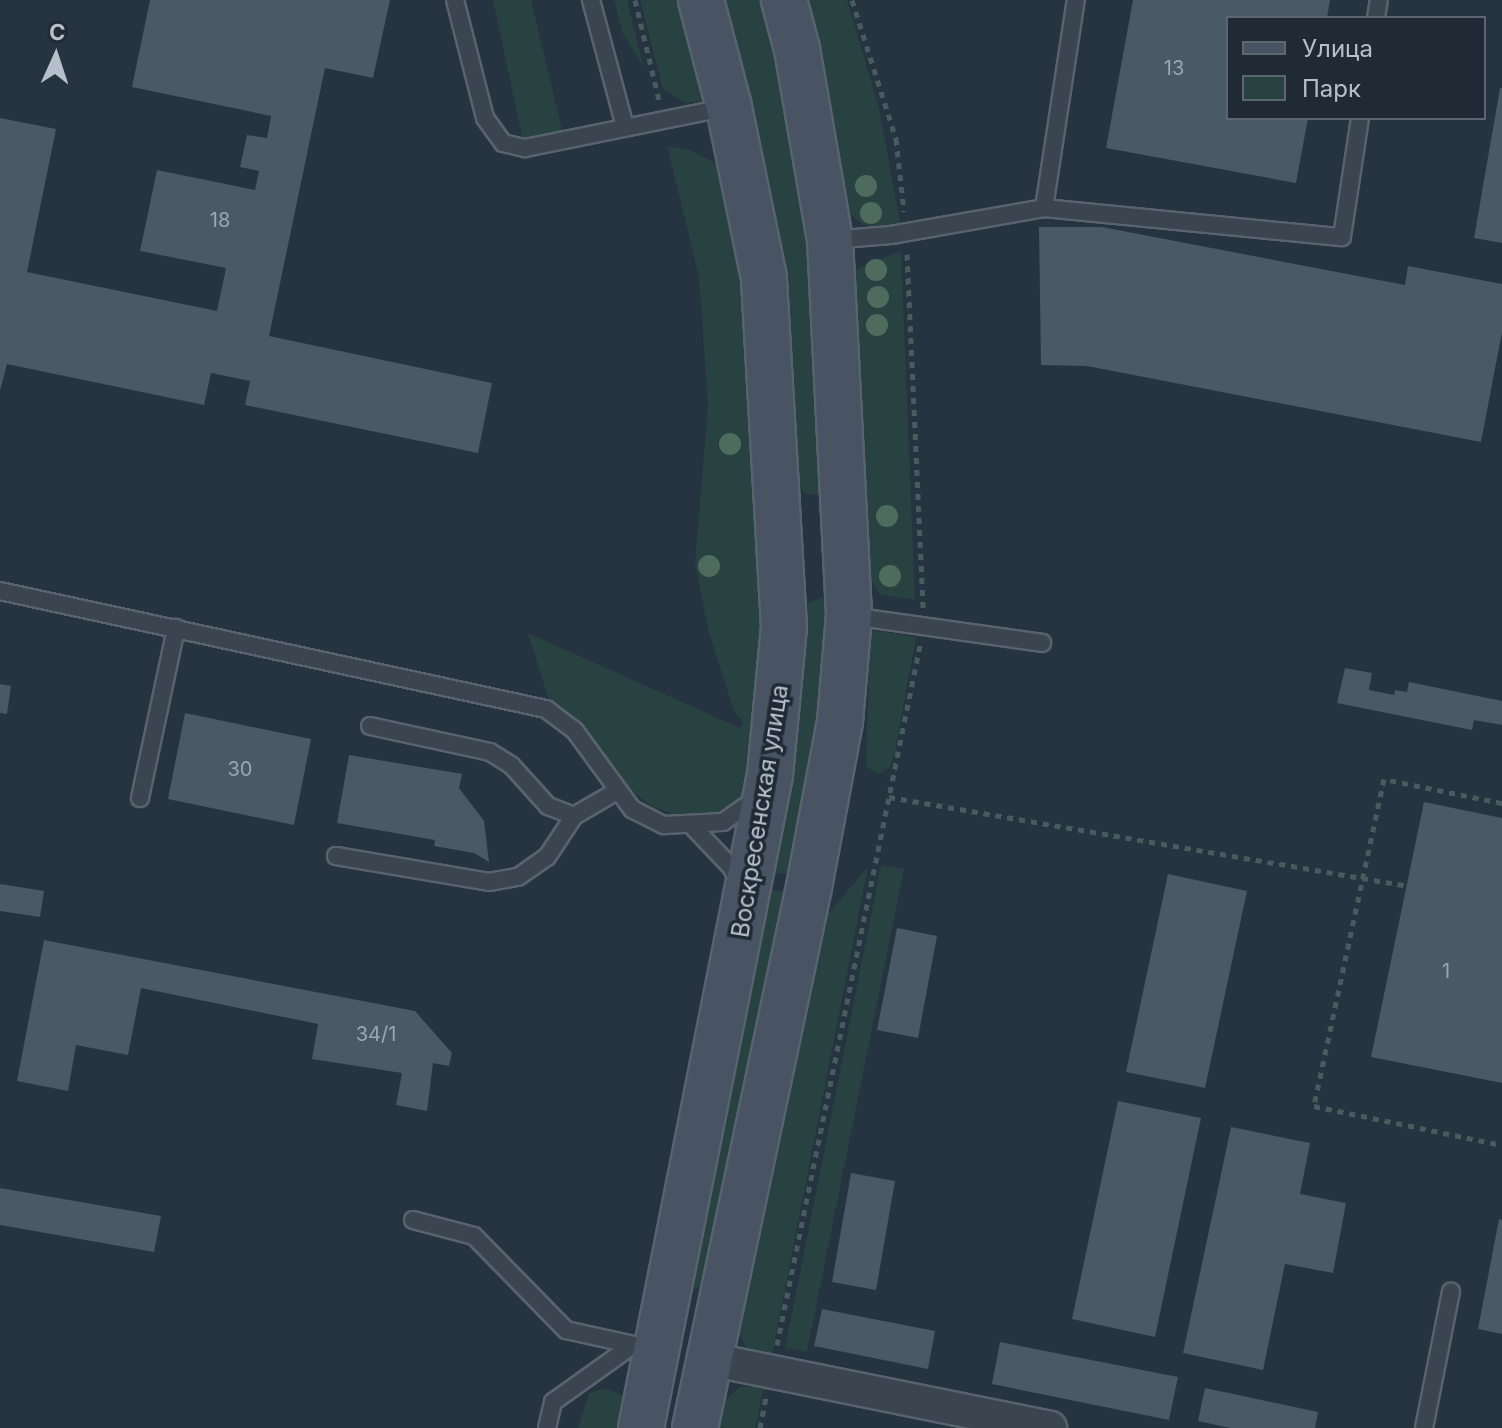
<!DOCTYPE html>
<meta charset="utf-8">
<style>
body{margin:0}
#map{position:relative;width:1502px;height:1428px;overflow:hidden;background:#263340;font-family:Inter,sans-serif}
div>[style]{position:absolute}
[style*='--x']{left:calc(var(--x)*1px);top:calc(var(--y)*1px);width:calc(var(--w)*1px);rotate:calc(var(--a)*1deg)}
.green>*{inset:0;background:#284141}
.building>*{inset:0;background:#4a5966}
.path>*{height:5px;margin-top:-2.5px;transform-origin:0;background:repeating-linear-gradient(90deg,#465d5e 0 6px,transparent 0 12px)}
.roads{filter:drop-shadow(2px 0 #58636d) drop-shadow(-2px 0 #58636d) drop-shadow(0 2px #58636d) drop-shadow(0 -2px #58636d)}
.service>*{height:16px;margin:-8px;padding:0 8px;transform-origin:8px;border-radius:8px;background:#3a4550}
.minor>*{height:32px;margin:-16px;padding:0 16px;transform-origin:16px;border-radius:16px;background:#3a4550}
.secondary>*{height:44px;margin:-22px;padding:0 22px;transform-origin:22px;border-radius:22px;background:#485463}
.trees>*{width:22px;height:22px;margin:-11px;border-radius:50%;background:#4e6c5d}
span{translate:-50% -50%;white-space:nowrap;text-align:center;line-height:1.15;-webkit-text-stroke:7px #1f2a35;paint-order:stroke}
.number-label{font-size:20px;color:#9ba6b1}
.number-label span{-webkit-text-stroke-width:0}
.street-label{font-size:24px;color:#b6c0ca}
.legend{position:absolute;left:1226px;top:16px;width:260px;height:104px;box-sizing:border-box;background:#1f2a35;border:2px solid #5b6671;margin:0;padding:10px 14px;list-style:none;font-size:24px;color:#b6c0ca}
.legend li{display:flex;align-items:center;gap:16px;height:40px}
.legend b{width:40px;border:2px solid #5b6671}
.north{position:absolute;left:16px;top:16px;width:80px;height:80px;-webkit-text-stroke:6px #1f2a35;paint-order:stroke;rotate:3deg;font-size:22px;font-weight:700;line-height:32px;text-align:center;color:#b6c0ca}
.north::after{content:'';display:block;margin:auto;width:28px;height:36px;background:#b6c0ca;clip-path:polygon(50% 0,100% 100%,50% 72%,0 100%)}
</style>
<div id="map">
<div class="green">
<div style="clip-path:polygon(493px 0,531px 0,564px 137px,523px 141px)"></div>
<div style="clip-path:polygon(614px 0,627px 0,644px 68px,622px 32px)"></div>
<div style="clip-path:polygon(640px 0,683px 0,704px 101px,685px 103px,663px 89px)"></div>
<div style="clip-path:polygon(718px 0,766px 0,808px 201px,825px 491px,819px 495px,806px 494px,795px 484px)"></div>
<div style="clip-path:polygon(799px 0,847px 0,879px 108px,901px 227px,865px 226px,845px 210px)"></div>
<div style="clip-path:polygon(667px 146px,691px 150px,719px 165px,741px 259px,760px 419px,764px 699px,744px 798px,719px 815px,686px 818px,653px 807px,620px 782px,548px 697px,528px 633px,740px 728px,743px 722px,734px 711px,708px 629px,695px 563px,708px 405px,699px 277px)"></div>
<div style="clip-path:polygon(901px 251px,915px 600px,881px 595px,864px 569px,853px 278px,858px 268px)"></div>
<div style="clip-path:polygon(824px 596px,829px 599px,830px 674px,792px 875px,765px 872px,803px 606px)"></div>
<div style="clip-path:polygon(870px 630px,916px 637px,895px 752px,890px 767px,879px 774px,866px 767px)"></div>
<div style="clip-path:polygon(881px 865px,904px 869px,807px 1352px,785px 1348px)"></div>
<div style="clip-path:polygon(868px 867px,771px 1360px,748px 1352px,736px 1326px,815px 929px)"></div>
<div style="clip-path:polygon(763px 889px,790px 892px,708px 1284px,695px 1289px,691px 1286px)"></div>
<div style="clip-path:polygon(740px 1387px,764px 1387px,755px 1428px,713px 1428px,721px 1403px)"></div>
<div style="clip-path:polygon(606px 1388px,623px 1396px,621px 1428px,578px 1428px,589px 1393px)"></div>
</div>
<div class="building">
<div style="clip-path:polygon(150px 0,390px 0,373px 78px,325px 68px,269px 336px,492px 383px,478px 453px,245px 405px,250px 381px,211px 373px,204px 405px,7px 364px,0 391px,0 118px,56px 129px,27px 272px,217px 311px,226px 268px,140px 251px,157px 170px,255px 190px,259px 171px,240px 167px,247px 135px,267px 138px,271px 116px,132px 87px)"></div>
<div style="clip-path:polygon(1133px 0,1330px 0,1327px 18px,1228px 18px,1228px 118px,1308px 118px,1296px 183px,1106px 148px)"></div>
<div style="clip-path:polygon(1500px 88px,1502px 88px,1502px 243px,1474px 238px)"></div>
<div style="clip-path:polygon(1039px 227px,1102px 227px,1405px 285px,1408px 266px,1502px 284px,1502px 332px,1481px 442px,1087px 366px,1041px 365px)"></div>
<div style="clip-path:polygon(1345px 668px,1372px 673px,1369px 690px,1394px 695px,1395px 690px,1407px 692px,1409px 682px,1502px 701px,1502px 725px,1474px 720px,1472px 730px,1337px 703px)"></div>
<div style="clip-path:polygon(0 684px,11px 686px,7px 714px,0 713px)"></div>
<div style="clip-path:polygon(185px 713px,311px 739px,294px 825px,168px 799px)"></div>
<div style="clip-path:polygon(349px 755px,462px 774px,459px 788px,484px 821px,489px 862px,474px 853px,434px 846px,435px 840px,337px 823px)"></div>
<div style="clip-path:polygon(1424px 802px,1502px 818px,1502px 1083px,1371px 1057px)"></div>
<div style="clip-path:polygon(1168px 874px,1247px 891px,1205px 1088px,1126px 1072px)"></div>
<div style="clip-path:polygon(0 884px,44px 891px,40px 917px,0 911px)"></div>
<div style="clip-path:polygon(897px 928px,937px 936px,918px 1038px,877px 1030px)"></div>
<div style="clip-path:polygon(44px 940px,415px 1011px,452px 1053px,449px 1066px,433px 1063px,427px 1111px,396px 1105px,402px 1073px,312px 1059px,318px 1024px,141px 988px,128px 1055px,76px 1045px,68px 1091px,17px 1081px)"></div>
<div style="clip-path:polygon(1118px 1101px,1201px 1118px,1155px 1337px,1072px 1319px)"></div>
<div style="clip-path:polygon(1231px 1127px,1310px 1143px,1300px 1194px,1346px 1203px,1333px 1273px,1285px 1264px,1263px 1370px,1183px 1353px)"></div>
<div style="clip-path:polygon(851px 1173px,895px 1181px,876px 1290px,832px 1282px)"></div>
<div style="clip-path:polygon(0 1188px,161px 1216px,154px 1252px,0 1225px)"></div>
<div style="clip-path:polygon(1499px 1219px,1502px 1220px,1502px 1334px,1478px 1329px)"></div>
<div style="clip-path:polygon(822px 1309px,935px 1331px,928px 1369px,814px 1346px)"></div>
<div style="clip-path:polygon(1000px 1342px,1178px 1377px,1169px 1420px,992px 1384px)"></div>
<div style="clip-path:polygon(1205px 1388px,1318px 1412px,1315px 1428px,1230px 1428px,1198px 1421px)"></div>
</div>
<div class="path">
<div style="--x:635;--y:0;--w:103;--a:76.5"></div>
<div style="--x:852;--y:0;--w:146;--a:72.4"></div>
<div style="--x:896;--y:139;--w:73;--a:83.7"></div>
<div style="--x:907;--y:254;--w:354;--a:87.4"></div>
<div style="--x:889;--y:797;--w:527;--a:9.73"></div>
<div style="--x:1502;--y:803;--w:120;--a:-168.5"></div>
<div style="--x:1384;--y:779;--w:334;--a:102.1"></div>
<div style="--x:1314;--y:1106;--w:192;--a:11.7"></div>
<div style="--x:777;--y:1345;--w:714;--a:-78.45"></div>
<div style="--x:760;--y:1428;--w:31;--a:-79"></div>
</div>
<div class="roads">
<div class="service">
<div style="--x:455;--y:0;--w:122;--a:75.7"></div>
<div style="--x:485;--y:118;--w:31;--a:54"></div>
<div style="--x:503;--y:143;--w:23;--a:13"></div>
<div style="--x:525;--y:148;--w:207;--a:-11.4"></div>
<div style="--x:591;--y:0;--w:131;--a:75"></div>
<div style="--x:1376;--y:18;--w:18;--a:-81"></div>
<div style="--x:1044;--y:208;--w:299;--a:5.6"></div>
<div style="--x:1342;--y:237;--w:120;--a:-81.4"></div>
<div style="--x:831;--y:240;--w:60;--a:-4.8"></div>
<div style="--x:891;--y:235;--w:155;--a:-10"></div>
<div style="--x:1044;--y:208;--w:210;--a:-81.3"></div>
<div style="--x:0;--y:591;--w:559;--a:12.2"></div>
<div style="--x:546;--y:709;--w:36;--a:37"></div>
<div style="--x:575;--y:731;--w:97;--a:53.8"></div>
<div style="--x:632;--y:809;--w:36;--a:27"></div>
<div style="--x:664;--y:825;--w:59;--a:-2.9"></div>
<div style="--x:723;--y:822;--w:38;--a:-35"></div>
<div style="--x:851;--y:616;--w:193;--a:8"></div>
<div style="--x:370;--y:726;--w:123;--a:12.2"></div>
<div style="--x:490;--y:752;--w:25;--a:32"></div>
<div style="--x:511;--y:765;--w:55;--a:47.9"></div>
<div style="--x:548;--y:806;--w:28;--a:21"></div>
<div style="--x:140;--y:798;--w:174;--a:-78"></div>
<div style="--x:693;--y:827;--w:57;--a:46.4"></div>
<div style="--x:732;--y:868;--w:17;--a:66"></div>
<div style="--x:336;--y:856;--w:155;--a:9.6"></div>
<div style="--x:489;--y:882;--w:29;--a:-10"></div>
<div style="--x:518;--y:877;--w:35;--a:-35"></div>
<div style="--x:547;--y:857;--w:49;--a:-56.6"></div>
<div style="--x:574;--y:816;--w:50;--a:-30.2"></div>
<div style="--x:413;--y:1220;--w:63;--a:14.7"></div>
<div style="--x:474;--y:1236;--w:132;--a:45.6"></div>
<div style="--x:566;--y:1330;--w:92;--a:12.5"></div>
<div style="--x:547;--y:1428;--w:27;--a:-77"></div>
<div style="--x:553;--y:1402;--w:98;--a:-35.5"></div>
<div style="--x:1424;--y:1428;--w:139;--a:-78.8"></div>
</div>
<div class="minor">
<div style="--x:709;--y:1359;--w:348;--a:11.4"></div>
</div>
<div class="secondary">
<div style="--x:641;--y:1428;--w:666;--a:-78.83"></div>
<div style="--x:770;--y:775;--w:149;--a:-84.6"></div>
<div style="--x:784;--y:627;--w:350;--a:-93.3"></div>
<div style="--x:764;--y:278;--w:175;--a:-101.6"></div>
<div style="--x:729;--y:107;--w:111;--a:-104.7"></div>
<div style="--x:695;--y:1428;--w:553;--a:-78.1"></div>
<div style="--x:809;--y:887;--w:168;--a:-79.4"></div>
<div style="--x:840;--y:722;--w:107;--a:-85.2"></div>
<div style="--x:849;--y:615;--w:375;--a:-92.9"></div>
<div style="--x:830;--y:240;--w:194;--a:-99.8"></div>
<div style="--x:797;--y:49;--w:51;--a:-104.9"></div>
</div>
</div>
<div class="trees">
<div style="left:866px;top:186px"></div>
<div style="left:871px;top:213px"></div>
<div style="left:876px;top:270px"></div>
<div style="left:878px;top:297px"></div>
<div style="left:877px;top:325px"></div>
<div style="left:730px;top:444px"></div>
<div style="left:887px;top:516px"></div>
<div style="left:709px;top:566px"></div>
<div style="left:890px;top:576px"></div>
</div>
<div class="number-label">
<span style="left:1174px;top:68px">13</span>
<span style="left:220px;top:220px">18</span>
<span style="left:240px;top:769px">30</span>
<span style="left:1446px;top:971px">1</span>
<span style="left:376px;top:1034px">34/1</span>
</div>
<div class="street-label">
<span style="left:760px;top:811px;rotate:-81deg">Воскресенская улица</span>
</div>
<ul class="legend">
<li><b style="height:10px;background:#485463"></b>Улица</li>
<li><b style="height:22px;background:#284141"></b>Парк</li>
</ul>
<div class="north">С</div>
</div>
